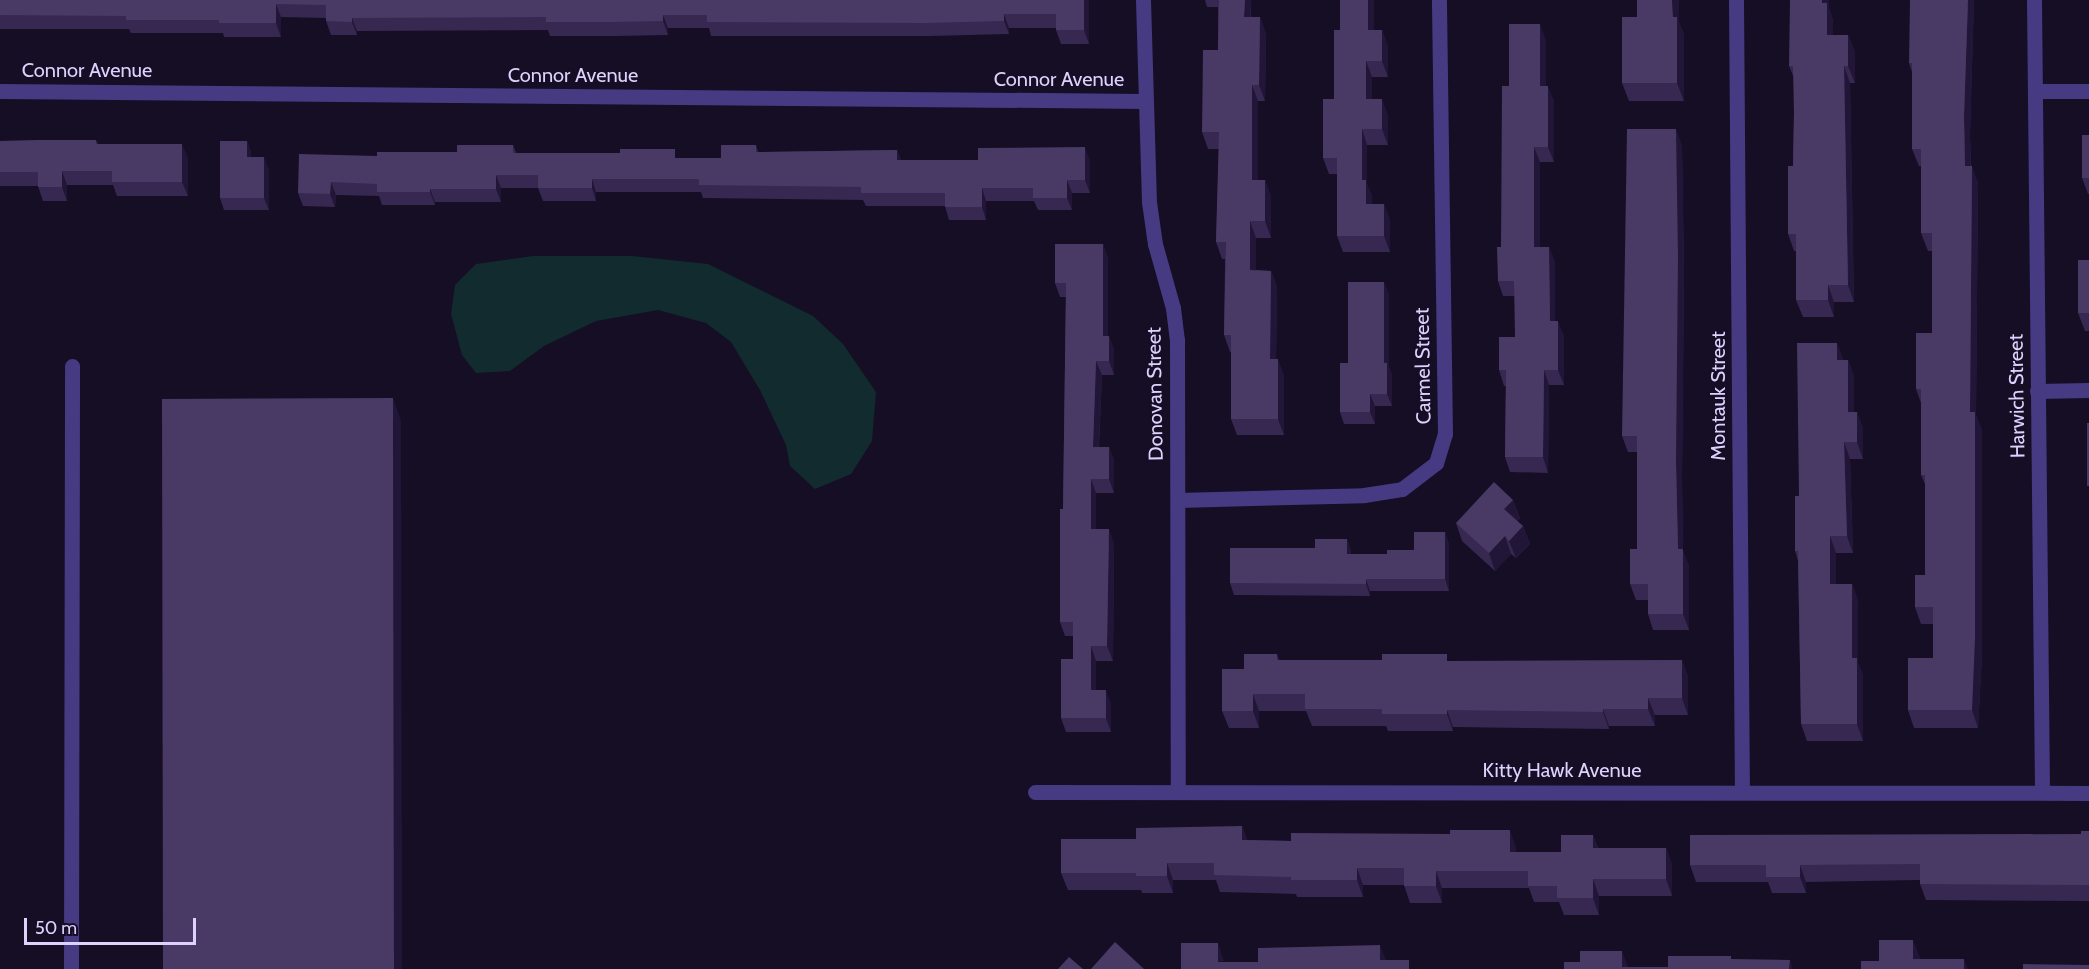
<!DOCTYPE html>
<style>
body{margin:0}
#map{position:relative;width:2089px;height:969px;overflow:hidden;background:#150e24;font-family:Cabin,sans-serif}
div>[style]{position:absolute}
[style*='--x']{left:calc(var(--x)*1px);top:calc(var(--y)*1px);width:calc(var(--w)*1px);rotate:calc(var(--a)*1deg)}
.green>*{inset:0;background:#122b2e}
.minor>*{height:15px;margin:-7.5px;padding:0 7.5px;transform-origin:7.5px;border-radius:7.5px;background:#463a82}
.wall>*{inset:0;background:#362851}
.shaded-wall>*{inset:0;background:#211637}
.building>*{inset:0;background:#483a64}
span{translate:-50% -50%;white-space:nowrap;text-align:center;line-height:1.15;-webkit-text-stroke:5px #150e24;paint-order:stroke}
.street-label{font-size:20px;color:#ddd2fe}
.scale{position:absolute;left:24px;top:918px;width:172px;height:27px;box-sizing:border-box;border:3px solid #ddd2fe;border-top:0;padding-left:8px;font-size:18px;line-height:21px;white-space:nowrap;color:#ddd2fe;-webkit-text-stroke:4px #150e24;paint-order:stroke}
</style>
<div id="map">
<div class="green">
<div style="clip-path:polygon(533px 256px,632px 256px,708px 264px,813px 316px,843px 344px,876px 392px,872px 441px,851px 474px,815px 489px,790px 466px,786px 445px,760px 390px,731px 342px,706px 323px,658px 310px,596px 321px,544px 346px,510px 371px,476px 373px,462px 355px,451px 314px,455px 285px,476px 264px)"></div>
</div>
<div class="minor">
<div style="--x:1143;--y:0;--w:202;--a:88.3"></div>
<div style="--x:1149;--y:202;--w:42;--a:81.9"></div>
<div style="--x:1155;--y:244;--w:66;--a:74.3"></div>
<div style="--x:1173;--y:308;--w:32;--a:83"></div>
<div style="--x:1177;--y:340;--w:451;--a:89.9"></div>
<div style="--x:1736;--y:0;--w:791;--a:89.57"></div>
<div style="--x:2034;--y:0;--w:792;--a:89.42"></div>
<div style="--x:0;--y:91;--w:1145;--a:0.5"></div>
<div style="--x:2035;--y:91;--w:54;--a:0"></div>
<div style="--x:2037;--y:391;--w:52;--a:-1.1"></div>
<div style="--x:1178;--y:500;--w:186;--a:-1.5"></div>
<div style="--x:1364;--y:495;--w:38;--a:-9"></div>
<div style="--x:1402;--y:489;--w:43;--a:-37.4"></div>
<div style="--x:1436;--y:463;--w:30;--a:-73"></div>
<div style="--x:1445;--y:434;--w:434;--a:-90.8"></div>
<div style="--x:1035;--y:792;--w:1054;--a:0.05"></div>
<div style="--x:71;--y:969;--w:603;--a:-89.9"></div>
</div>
<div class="wall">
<div style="clip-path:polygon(0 0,1089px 0,1089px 44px,1061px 44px,1056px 30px,1056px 28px,1009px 28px,1009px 34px,930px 36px,711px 36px,709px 28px,668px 28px,668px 35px,616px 36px,550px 36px,548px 30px,357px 31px,357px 35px,331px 35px,326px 21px,326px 18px,281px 17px,281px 37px,224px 37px,223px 33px,131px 33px,129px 29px,0 29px)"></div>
<div style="clip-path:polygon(1205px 0,1251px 0,1251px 17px,1260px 17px,1266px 34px,1265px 101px,1258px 101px,1258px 180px,1265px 180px,1271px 197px,1271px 238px,1256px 238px,1256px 270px,1271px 271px,1277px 287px,1276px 359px,1284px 375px,1284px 435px,1237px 435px,1231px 419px,1231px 352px,1230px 352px,1224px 335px,1225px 259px,1222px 259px,1216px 242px,1219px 149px,1208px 149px,1202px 132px,1218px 50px,1218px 7px,1207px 7px)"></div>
<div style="clip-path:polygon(1330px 0,1374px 0,1374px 30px,1382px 30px,1388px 46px,1388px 77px,1372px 77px,1372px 99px,1388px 115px,1388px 145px,1367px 145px,1367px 184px,1372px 196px,1372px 204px,1384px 204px,1390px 220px,1390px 252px,1343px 252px,1337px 236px,1337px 174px,1329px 174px,1323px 158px,1334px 99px,1340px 30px,1340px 0)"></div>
<div style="clip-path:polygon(1829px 0,1829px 8px,1833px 20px,1833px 35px,1848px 35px,1855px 52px,1855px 83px,1850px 83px,1854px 302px,1834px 302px,1834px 317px,1803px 317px,1796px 300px,1796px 251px,1794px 251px,1788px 234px,1793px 166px,1794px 114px,1794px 78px,1789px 66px)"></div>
<div style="clip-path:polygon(1974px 0,1970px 134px,1971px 166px,1978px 183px,1976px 415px,1982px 430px,1982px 656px,1978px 728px,1914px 728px,1908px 710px,1933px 658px,1933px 624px,1921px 624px,1915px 607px,1925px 575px,1925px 484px,1921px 475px,1921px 403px,1916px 389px,1932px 333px,1932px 251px,1928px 251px,1921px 233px,1921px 166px,1919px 166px,1912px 149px,1912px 72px,1909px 63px)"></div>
<div style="clip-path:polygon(1679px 22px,1684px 35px,1684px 101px,1629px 101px,1622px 83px)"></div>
<div style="clip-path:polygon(1546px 40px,1546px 86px,1554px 101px,1554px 162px,1540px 162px,1540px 247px,1549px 247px,1555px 262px,1555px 321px,1564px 336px,1564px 385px,1549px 385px,1548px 473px,1510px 472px,1505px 457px,1506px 386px,1504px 386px,1499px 370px,1515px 337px,1515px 296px,1503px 296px,1498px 281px,1501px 247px,1509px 86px)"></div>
<div style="clip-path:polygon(2089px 135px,2089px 194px,2088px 194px,2082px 178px)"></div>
<div style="clip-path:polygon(96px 140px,98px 144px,188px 158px,188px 196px,117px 196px,113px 185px,67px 185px,67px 201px,43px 201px,38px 186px,0 186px,0 141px)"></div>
<div style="clip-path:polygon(247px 141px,251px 153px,251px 157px,269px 169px,269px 210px,224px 210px,220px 198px)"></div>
<div style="clip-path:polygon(513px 145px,516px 153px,679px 158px,721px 158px,756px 145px,758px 152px,897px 150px,901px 160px,1090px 160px,1090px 193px,1072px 193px,1072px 210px,1038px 210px,1034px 201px,986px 201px,986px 220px,949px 220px,945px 206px,866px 206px,863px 200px,703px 198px,701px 192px,596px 192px,596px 201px,543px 201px,538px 188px,501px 188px,501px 202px,435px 202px,435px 205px,382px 205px,379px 196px,336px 195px,335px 207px,303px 206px,298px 193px,377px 156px,457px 152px)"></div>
<div style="clip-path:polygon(1682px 145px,1684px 274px,1682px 478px,1683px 551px,1689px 566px,1689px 630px,1653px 630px,1648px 614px,1648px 600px,1636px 600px,1630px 584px,1637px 549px,1637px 452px,1628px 452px,1622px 436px)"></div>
<div style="clip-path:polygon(1103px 244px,1108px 259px,1108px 336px,1109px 336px,1114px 350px,1114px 375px,1102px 375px,1099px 447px,1109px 447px,1114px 461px,1114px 493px,1096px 493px,1096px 529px,1114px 543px,1113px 661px,1096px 661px,1096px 690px,1111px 704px,1111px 732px,1066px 732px,1061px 718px,1073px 659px,1073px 636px,1065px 636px,1060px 622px,1063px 509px,1066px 297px,1060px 297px,1055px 283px)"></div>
<div style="clip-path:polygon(2089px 260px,2089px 331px,2085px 331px,2078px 313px)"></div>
<div style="clip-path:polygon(1389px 294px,1389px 367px,1392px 375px,1392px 406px,1375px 406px,1375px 424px,1344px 424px,1340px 412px,1348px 363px)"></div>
<div style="clip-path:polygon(1844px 360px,1848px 360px,1854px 377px,1854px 412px,1857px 412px,1863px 429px,1863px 459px,1850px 459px,1853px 553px,1836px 553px,1836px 584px,1852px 584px,1858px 601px,1858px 663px,1863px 675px,1863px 741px,1807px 741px,1801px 724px,1798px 561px,1795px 551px,1799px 496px)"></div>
<div style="clip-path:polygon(1513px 500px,1520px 518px,1517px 521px,1523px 526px,1530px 544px,1516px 558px,1511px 554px,1495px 571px,1462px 541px,1456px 523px)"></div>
<div style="clip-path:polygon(1445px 532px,1449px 545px,1449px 591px,1370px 591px,1370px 596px,1234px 595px,1230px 583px,1315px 548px,1347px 539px,1351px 551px,1351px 554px,1387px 554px,1414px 550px)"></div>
<div style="clip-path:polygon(1277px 654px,1279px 660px,1449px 661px,1682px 660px,1688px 677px,1688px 715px,1655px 715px,1655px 726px,1609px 726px,1609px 729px,1453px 727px,1453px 731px,1388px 731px,1386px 726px,1312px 726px,1306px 711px,1259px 711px,1259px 728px,1229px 728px,1222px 711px,1244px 669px)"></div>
<div style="clip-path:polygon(1242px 826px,1247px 840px,1516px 847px,1516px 852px,1561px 852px,1593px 835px,1598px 848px,1666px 848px,1672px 865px,1672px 896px,1599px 896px,1599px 915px,1564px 915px,1559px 902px,1534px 902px,1529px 888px,1442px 888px,1442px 903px,1410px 903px,1404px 885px,1363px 885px,1363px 897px,1297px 897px,1296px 894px,1220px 892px,1216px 880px,1173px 880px,1173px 893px,1142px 893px,1141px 890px,1068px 890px,1061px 873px,1136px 839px)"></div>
<div style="clip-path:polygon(2089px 831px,2089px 901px,1926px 900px,1920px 884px,1920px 880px,1806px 882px,1806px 893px,1772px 893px,1768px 882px,1696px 882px,1690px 865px,2081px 834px)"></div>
</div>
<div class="shaded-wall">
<div style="clip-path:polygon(1084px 0,1089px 0,1089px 44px,1084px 30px)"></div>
<div style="clip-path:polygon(1245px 0,1251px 0,1250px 34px,1244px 17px)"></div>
<div style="clip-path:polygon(1368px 0,1374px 0,1374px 46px,1368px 30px)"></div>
<div style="clip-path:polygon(1672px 0,1679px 0,1679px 22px,1684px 35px,1684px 101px,1677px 83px)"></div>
<div style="clip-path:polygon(1822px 0,1829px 0,1829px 8px,1833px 20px,1833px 52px,1827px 35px)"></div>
<div style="clip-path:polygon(1968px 0,1974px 0,1970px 134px,1971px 183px,1965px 166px,1964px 116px)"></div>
<div style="clip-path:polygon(276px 4px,281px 17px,281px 37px,276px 23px)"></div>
<div style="clip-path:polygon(1004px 14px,1009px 28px,1009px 34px,1004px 21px)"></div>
<div style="clip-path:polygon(663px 15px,668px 28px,668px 35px,663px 21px)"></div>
<div style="clip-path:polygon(1260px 17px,1266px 34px,1265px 101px,1259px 85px)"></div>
<div style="clip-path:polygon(352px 18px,357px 31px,357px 35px,352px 22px)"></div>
<div style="clip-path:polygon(1540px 24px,1546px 40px,1546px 101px,1540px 86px)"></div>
<div style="clip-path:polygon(1382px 30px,1388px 46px,1388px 77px,1382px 61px)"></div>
<div style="clip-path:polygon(1848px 35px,1855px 52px,1855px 83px,1848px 66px)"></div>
<div style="clip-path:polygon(1366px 61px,1372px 77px,1372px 115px,1366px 99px)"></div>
<div style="clip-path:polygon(1844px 66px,1850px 83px,1854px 302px,1848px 285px)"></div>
<div style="clip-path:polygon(1252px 85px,1258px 101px,1258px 197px,1252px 180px)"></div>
<div style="clip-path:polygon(1548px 86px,1554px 101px,1554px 162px,1548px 147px)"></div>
<div style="clip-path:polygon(1382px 99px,1388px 115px,1388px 145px,1382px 129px)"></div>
<div style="clip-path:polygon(1362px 129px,1367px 145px,1367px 184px,1372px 196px,1372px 220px,1366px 204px,1362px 180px)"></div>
<div style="clip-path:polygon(1676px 129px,1682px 145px,1684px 274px,1682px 478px,1683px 551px,1689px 566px,1689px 630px,1683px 614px,1678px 549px,1676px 462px)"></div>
<div style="clip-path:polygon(247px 141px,251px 153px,251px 169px,247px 157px)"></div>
<div style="clip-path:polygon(182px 144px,188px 158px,188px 196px,182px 182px)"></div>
<div style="clip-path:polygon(1085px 147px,1090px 160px,1090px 193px,1085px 180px)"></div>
<div style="clip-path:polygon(1534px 147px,1540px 162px,1540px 262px,1534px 247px)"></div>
<div style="clip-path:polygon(897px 150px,902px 162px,897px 160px)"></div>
<div style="clip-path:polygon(264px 157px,269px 169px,269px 210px,264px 198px)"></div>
<div style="clip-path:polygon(1972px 166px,1978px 183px,1976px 415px,1982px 430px,1982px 656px,1978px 728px,1972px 710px,1970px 412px)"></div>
<div style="clip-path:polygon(62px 171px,67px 185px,67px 201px,62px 187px)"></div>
<div style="clip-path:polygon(496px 175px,501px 188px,501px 202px,496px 189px)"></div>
<div style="clip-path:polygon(592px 179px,596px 192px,596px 201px,592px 188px)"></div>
<div style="clip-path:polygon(1067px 180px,1072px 193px,1072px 210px,1067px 198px)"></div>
<div style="clip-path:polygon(1265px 180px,1271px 197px,1271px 238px,1265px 221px)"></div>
<div style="clip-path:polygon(331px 182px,336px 195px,335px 207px,330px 194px)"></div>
<div style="clip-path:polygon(982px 188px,986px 201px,986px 220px,982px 207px)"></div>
<div style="clip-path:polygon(430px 189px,435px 202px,435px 205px,430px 192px)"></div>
<div style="clip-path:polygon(1384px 204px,1390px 220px,1390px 252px,1384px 236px)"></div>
<div style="clip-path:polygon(1250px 221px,1256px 238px,1256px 287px,1250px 270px)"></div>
<div style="clip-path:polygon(1103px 244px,1108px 259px,1108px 350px,1103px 336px)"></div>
<div style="clip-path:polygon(1549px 247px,1555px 262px,1555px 336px,1550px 321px)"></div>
<div style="clip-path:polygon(1271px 271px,1277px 287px,1276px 375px,1270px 359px)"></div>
<div style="clip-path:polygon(1384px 282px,1389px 294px,1389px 367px,1392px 375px,1392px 406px,1387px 394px,1384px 363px)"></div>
<div style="clip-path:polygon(1828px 285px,1834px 302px,1834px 317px,1828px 300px)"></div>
<div style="clip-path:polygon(1558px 321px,1564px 336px,1564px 385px,1558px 370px)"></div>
<div style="clip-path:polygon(1109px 336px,1114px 350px,1114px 375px,1109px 361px)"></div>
<div style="clip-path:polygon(1837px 343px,1844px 360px,1837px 360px)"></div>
<div style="clip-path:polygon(1278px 359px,1284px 375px,1284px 435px,1278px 419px)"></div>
<div style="clip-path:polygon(1848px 360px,1854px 377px,1854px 429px,1848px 412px)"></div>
<div style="clip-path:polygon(1096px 361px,1102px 375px,1098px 461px,1093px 447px)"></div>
<div style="clip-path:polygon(1544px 370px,1549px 385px,1548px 473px,1543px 457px)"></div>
<div style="clip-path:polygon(1370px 394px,1375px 406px,1375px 424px,1370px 412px)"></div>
<div style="clip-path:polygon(393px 398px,401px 421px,402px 969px,394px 969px)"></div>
<div style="clip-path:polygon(1857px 412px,1863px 429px,1863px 459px,1857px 442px)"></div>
<div style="clip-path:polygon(1844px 442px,1850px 459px,1853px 553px,1847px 536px)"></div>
<div style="clip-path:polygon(1109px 447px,1114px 461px,1114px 493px,1109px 479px)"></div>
<div style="clip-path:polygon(1091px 479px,1096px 493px,1096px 543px,1091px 529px)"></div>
<div style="clip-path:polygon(1513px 500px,1520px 518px,1511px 527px,1504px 509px)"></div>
<div style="clip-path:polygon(1523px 526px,1530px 544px,1516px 558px,1509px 541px)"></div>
<div style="clip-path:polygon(1109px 529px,1114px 543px,1113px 661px,1107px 646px)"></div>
<div style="clip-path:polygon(1445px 532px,1449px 545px,1449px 591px,1445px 579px)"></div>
<div style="clip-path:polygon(1505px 536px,1511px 554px,1495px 571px,1489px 553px)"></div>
<div style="clip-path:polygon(1830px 536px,1836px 553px,1836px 601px,1830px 584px)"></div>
<div style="clip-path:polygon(1347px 539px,1351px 551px,1351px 567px,1347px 554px)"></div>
<div style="clip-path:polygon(1366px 579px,1370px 591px,1370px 596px,1366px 584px)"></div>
<div style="clip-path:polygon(1852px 584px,1858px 601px,1858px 663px,1863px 675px,1863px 741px,1857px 724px,1852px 658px)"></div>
<div style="clip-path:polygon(1091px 646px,1096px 661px,1096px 704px,1091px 690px)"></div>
<div style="clip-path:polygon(1682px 660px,1688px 677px,1688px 715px,1682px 698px)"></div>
<div style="clip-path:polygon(1106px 690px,1111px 704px,1111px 732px,1106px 718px)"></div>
<div style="clip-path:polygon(1253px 694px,1259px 711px,1259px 728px,1253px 711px)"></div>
<div style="clip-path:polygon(1648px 698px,1655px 715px,1655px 726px,1648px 709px)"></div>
<div style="clip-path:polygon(1603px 709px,1609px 726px,1609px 729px,1603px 712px)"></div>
<div style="clip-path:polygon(1447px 710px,1453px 727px,1453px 731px,1447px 714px)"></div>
<div style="clip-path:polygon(1242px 826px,1248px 843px,1242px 840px)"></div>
<div style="clip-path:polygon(1510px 830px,1516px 847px,1516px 869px,1510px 852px)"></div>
<div style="clip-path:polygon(1593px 835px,1599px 852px,1593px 848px)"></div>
<div style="clip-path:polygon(1666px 848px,1672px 865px,1672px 896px,1666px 879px)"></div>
<div style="clip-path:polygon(1167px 863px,1173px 880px,1173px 893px,1167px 876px)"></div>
<div style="clip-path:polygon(1800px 865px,1806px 882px,1806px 893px,1800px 877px)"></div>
<div style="clip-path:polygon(1357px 868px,1363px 885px,1363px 897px,1357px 880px)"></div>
<div style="clip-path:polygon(1436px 871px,1442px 888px,1442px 903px,1436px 886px)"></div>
<div style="clip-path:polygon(1593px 879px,1599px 896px,1599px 915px,1593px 898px)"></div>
<div style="clip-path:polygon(1913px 940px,1920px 957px,1920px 969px,1913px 959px)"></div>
<div style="clip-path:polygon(1218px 943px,1224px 961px,1218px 962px)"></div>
<div style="clip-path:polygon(1380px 945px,1387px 963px,1380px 960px)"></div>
<div style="clip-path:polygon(1622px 951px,1629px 969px,1622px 967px)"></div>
<div style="clip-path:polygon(1964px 959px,1968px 969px,1964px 969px)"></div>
<div style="clip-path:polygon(1790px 960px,1793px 969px,1789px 969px)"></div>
</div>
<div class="building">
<div style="clip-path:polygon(0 0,1084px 0,1084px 30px,1056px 30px,1056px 14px,1004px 14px,1004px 21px,925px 23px,707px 22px,707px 15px,663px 15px,663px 21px,611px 22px,546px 22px,546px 17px,352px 18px,352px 22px,326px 21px,326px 5px,276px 4px,276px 23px,219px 23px,219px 20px,126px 20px,126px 16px,0 15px)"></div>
<div style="clip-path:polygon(1219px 0,1245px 0,1244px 17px,1260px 17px,1259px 85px,1252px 85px,1252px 180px,1265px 180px,1265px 221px,1250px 221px,1250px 270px,1271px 271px,1270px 359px,1278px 359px,1278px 419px,1231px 419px,1231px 335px,1224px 335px,1226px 242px,1216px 242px,1219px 132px,1202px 132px,1203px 50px,1218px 50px)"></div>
<div style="clip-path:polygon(1340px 0,1368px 0,1368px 30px,1382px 30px,1382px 61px,1366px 61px,1366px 99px,1382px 99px,1382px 129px,1362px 129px,1362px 180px,1366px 180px,1366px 204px,1384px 204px,1384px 236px,1337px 236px,1337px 158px,1323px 158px,1323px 99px,1334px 99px,1334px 30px,1340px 30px)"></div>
<div style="clip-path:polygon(1637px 0,1672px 0,1673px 17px,1677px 17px,1677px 83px,1622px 83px,1622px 17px,1637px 17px)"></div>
<div style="clip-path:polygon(1790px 0,1822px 0,1822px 3px,1827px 3px,1827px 35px,1848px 35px,1848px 66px,1844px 66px,1848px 285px,1828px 285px,1828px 300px,1796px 300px,1796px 234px,1788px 234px,1788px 166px,1793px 166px,1794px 114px,1793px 66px,1789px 66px)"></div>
<div style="clip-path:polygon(1910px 0,1968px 0,1964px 116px,1965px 166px,1972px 166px,1970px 412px,1975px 412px,1975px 639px,1972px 710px,1908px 710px,1908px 658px,1933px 658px,1933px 607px,1915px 607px,1915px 575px,1925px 575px,1925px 475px,1921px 475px,1921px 389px,1916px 389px,1916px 333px,1932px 333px,1932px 233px,1921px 233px,1921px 149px,1912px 149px,1912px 63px,1909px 63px)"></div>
<div style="clip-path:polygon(1509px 24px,1540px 24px,1540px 86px,1548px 86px,1548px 147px,1534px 147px,1534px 247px,1549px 247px,1550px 321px,1558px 321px,1558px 370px,1544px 370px,1543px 457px,1505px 457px,1506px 370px,1499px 370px,1499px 337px,1515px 337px,1514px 281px,1498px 281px,1497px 247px,1501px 247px,1502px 86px,1509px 86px)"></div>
<div style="clip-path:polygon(1627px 129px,1676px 129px,1678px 257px,1676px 462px,1678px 549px,1683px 549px,1683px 614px,1648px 614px,1648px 584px,1630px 584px,1630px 549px,1637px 549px,1637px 436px,1622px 436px)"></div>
<div style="clip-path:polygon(2082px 135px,2089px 135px,2089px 178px,2082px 178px)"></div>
<div style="clip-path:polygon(38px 140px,96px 140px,96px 144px,182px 144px,182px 182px,112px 182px,112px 171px,62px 171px,62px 187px,38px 187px,38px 172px,0 172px,0 141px)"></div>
<div style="clip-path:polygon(220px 141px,247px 141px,247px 157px,264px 157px,264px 198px,220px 198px)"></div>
<div style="clip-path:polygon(457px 145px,513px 145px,513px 153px,620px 153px,620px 149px,675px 149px,675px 158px,721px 158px,721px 145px,756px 145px,756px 152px,897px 150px,897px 160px,978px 160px,978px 148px,1085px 147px,1085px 180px,1067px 180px,1067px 198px,1033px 198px,1033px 188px,982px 188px,982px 207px,945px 207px,945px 193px,861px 193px,861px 187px,699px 185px,699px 179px,592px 179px,592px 188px,538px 188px,538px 175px,496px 175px,496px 189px,430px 189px,430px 192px,377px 192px,377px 184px,331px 182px,330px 194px,298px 193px,299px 154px,377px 156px,377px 152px,457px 152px)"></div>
<div style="clip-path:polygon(1055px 244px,1103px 244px,1103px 336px,1109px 336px,1109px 361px,1096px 361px,1093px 447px,1109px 447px,1109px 479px,1091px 479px,1091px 529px,1109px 529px,1107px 646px,1091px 646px,1091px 690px,1106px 690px,1106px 718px,1061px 718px,1061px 659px,1073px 659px,1073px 622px,1060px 622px,1060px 509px,1063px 509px,1066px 283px,1055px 283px)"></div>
<div style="clip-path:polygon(2078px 260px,2089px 260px,2089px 313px,2078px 313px)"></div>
<div style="clip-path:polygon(1348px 282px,1384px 282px,1384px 363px,1387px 363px,1387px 394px,1370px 394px,1370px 412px,1340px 412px,1340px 363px,1348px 363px)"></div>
<div style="clip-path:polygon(1797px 343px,1837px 343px,1837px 360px,1848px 360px,1848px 412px,1857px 412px,1857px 442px,1844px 442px,1847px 536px,1830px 536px,1830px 584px,1852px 584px,1852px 658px,1857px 658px,1857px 724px,1801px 724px,1798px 551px,1795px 551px,1795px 496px,1799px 496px)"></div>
<div style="clip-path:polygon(393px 398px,394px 969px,163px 969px,162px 399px)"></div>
<div style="clip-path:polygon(2087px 423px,2089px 423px,2089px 486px,2087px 486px)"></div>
<div style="clip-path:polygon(1494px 482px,1513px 500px,1504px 509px,1523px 526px,1509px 541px,1505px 536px,1489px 553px,1456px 523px)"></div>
<div style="clip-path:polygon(1414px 532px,1445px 532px,1445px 579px,1366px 579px,1366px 584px,1230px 583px,1230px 548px,1315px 548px,1315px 539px,1347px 539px,1347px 554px,1387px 554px,1387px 550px,1414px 550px)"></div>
<div style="clip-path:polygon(1244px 654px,1277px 654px,1277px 660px,1382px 660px,1382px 654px,1447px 654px,1447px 661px,1682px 660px,1682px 698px,1648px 698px,1648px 709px,1603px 709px,1603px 712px,1447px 710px,1447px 714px,1382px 714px,1382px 709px,1305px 709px,1305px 694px,1253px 694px,1253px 711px,1222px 711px,1222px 669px,1244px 669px)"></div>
<div style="clip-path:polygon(1242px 826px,1242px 840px,1291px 841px,1291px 833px,1450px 834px,1450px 830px,1510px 830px,1510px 852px,1561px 852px,1561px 835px,1593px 835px,1593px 848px,1666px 848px,1666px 879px,1593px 879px,1593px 898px,1557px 898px,1557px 886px,1528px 886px,1528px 871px,1436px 871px,1436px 886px,1404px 886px,1404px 868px,1357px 868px,1357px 880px,1291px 880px,1291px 877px,1214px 875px,1214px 863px,1167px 863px,1167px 876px,1136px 876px,1136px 873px,1061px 873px,1061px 839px,1136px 839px,1136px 828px)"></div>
<div style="clip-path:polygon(2081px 831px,2089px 831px,2089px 885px,1920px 884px,1920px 864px,1800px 865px,1800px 877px,1766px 877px,1766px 865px,1690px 865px,1690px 835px,2081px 834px)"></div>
<div style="clip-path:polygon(1879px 940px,1913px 940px,1913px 959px,1964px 959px,1964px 969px,1861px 969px,1861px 961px,1879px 961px)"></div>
<div style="clip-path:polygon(1115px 942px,1144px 969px,1091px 969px)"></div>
<div style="clip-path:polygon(1181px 943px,1218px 943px,1218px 962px,1258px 962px,1258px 948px,1380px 945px,1380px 960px,1409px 960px,1409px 969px,1181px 969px)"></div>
<div style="clip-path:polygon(1580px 951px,1622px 951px,1622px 967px,1668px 967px,1668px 956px,1731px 956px,1731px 959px,1790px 960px,1789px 969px,1564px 969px,1564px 962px,1580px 962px)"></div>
<div style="clip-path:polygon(1069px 957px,1083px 969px,1058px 969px)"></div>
<div style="clip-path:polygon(2023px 964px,2089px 965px,2089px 969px,2023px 969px)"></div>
</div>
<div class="street-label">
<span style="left:87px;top:70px">Connor Avenue</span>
<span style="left:573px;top:75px">Connor Avenue</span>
<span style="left:1059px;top:79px">Connor Avenue</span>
<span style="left:1423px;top:366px;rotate:-91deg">Carmel Street</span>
<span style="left:1155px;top:394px;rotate:-91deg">Donovan Street</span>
<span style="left:1718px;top:396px;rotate:-90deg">Montauk Street</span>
<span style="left:2017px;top:396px;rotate:-91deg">Harwich Street</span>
<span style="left:1562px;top:770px">Kitty Hawk Avenue</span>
</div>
<div class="scale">50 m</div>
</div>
